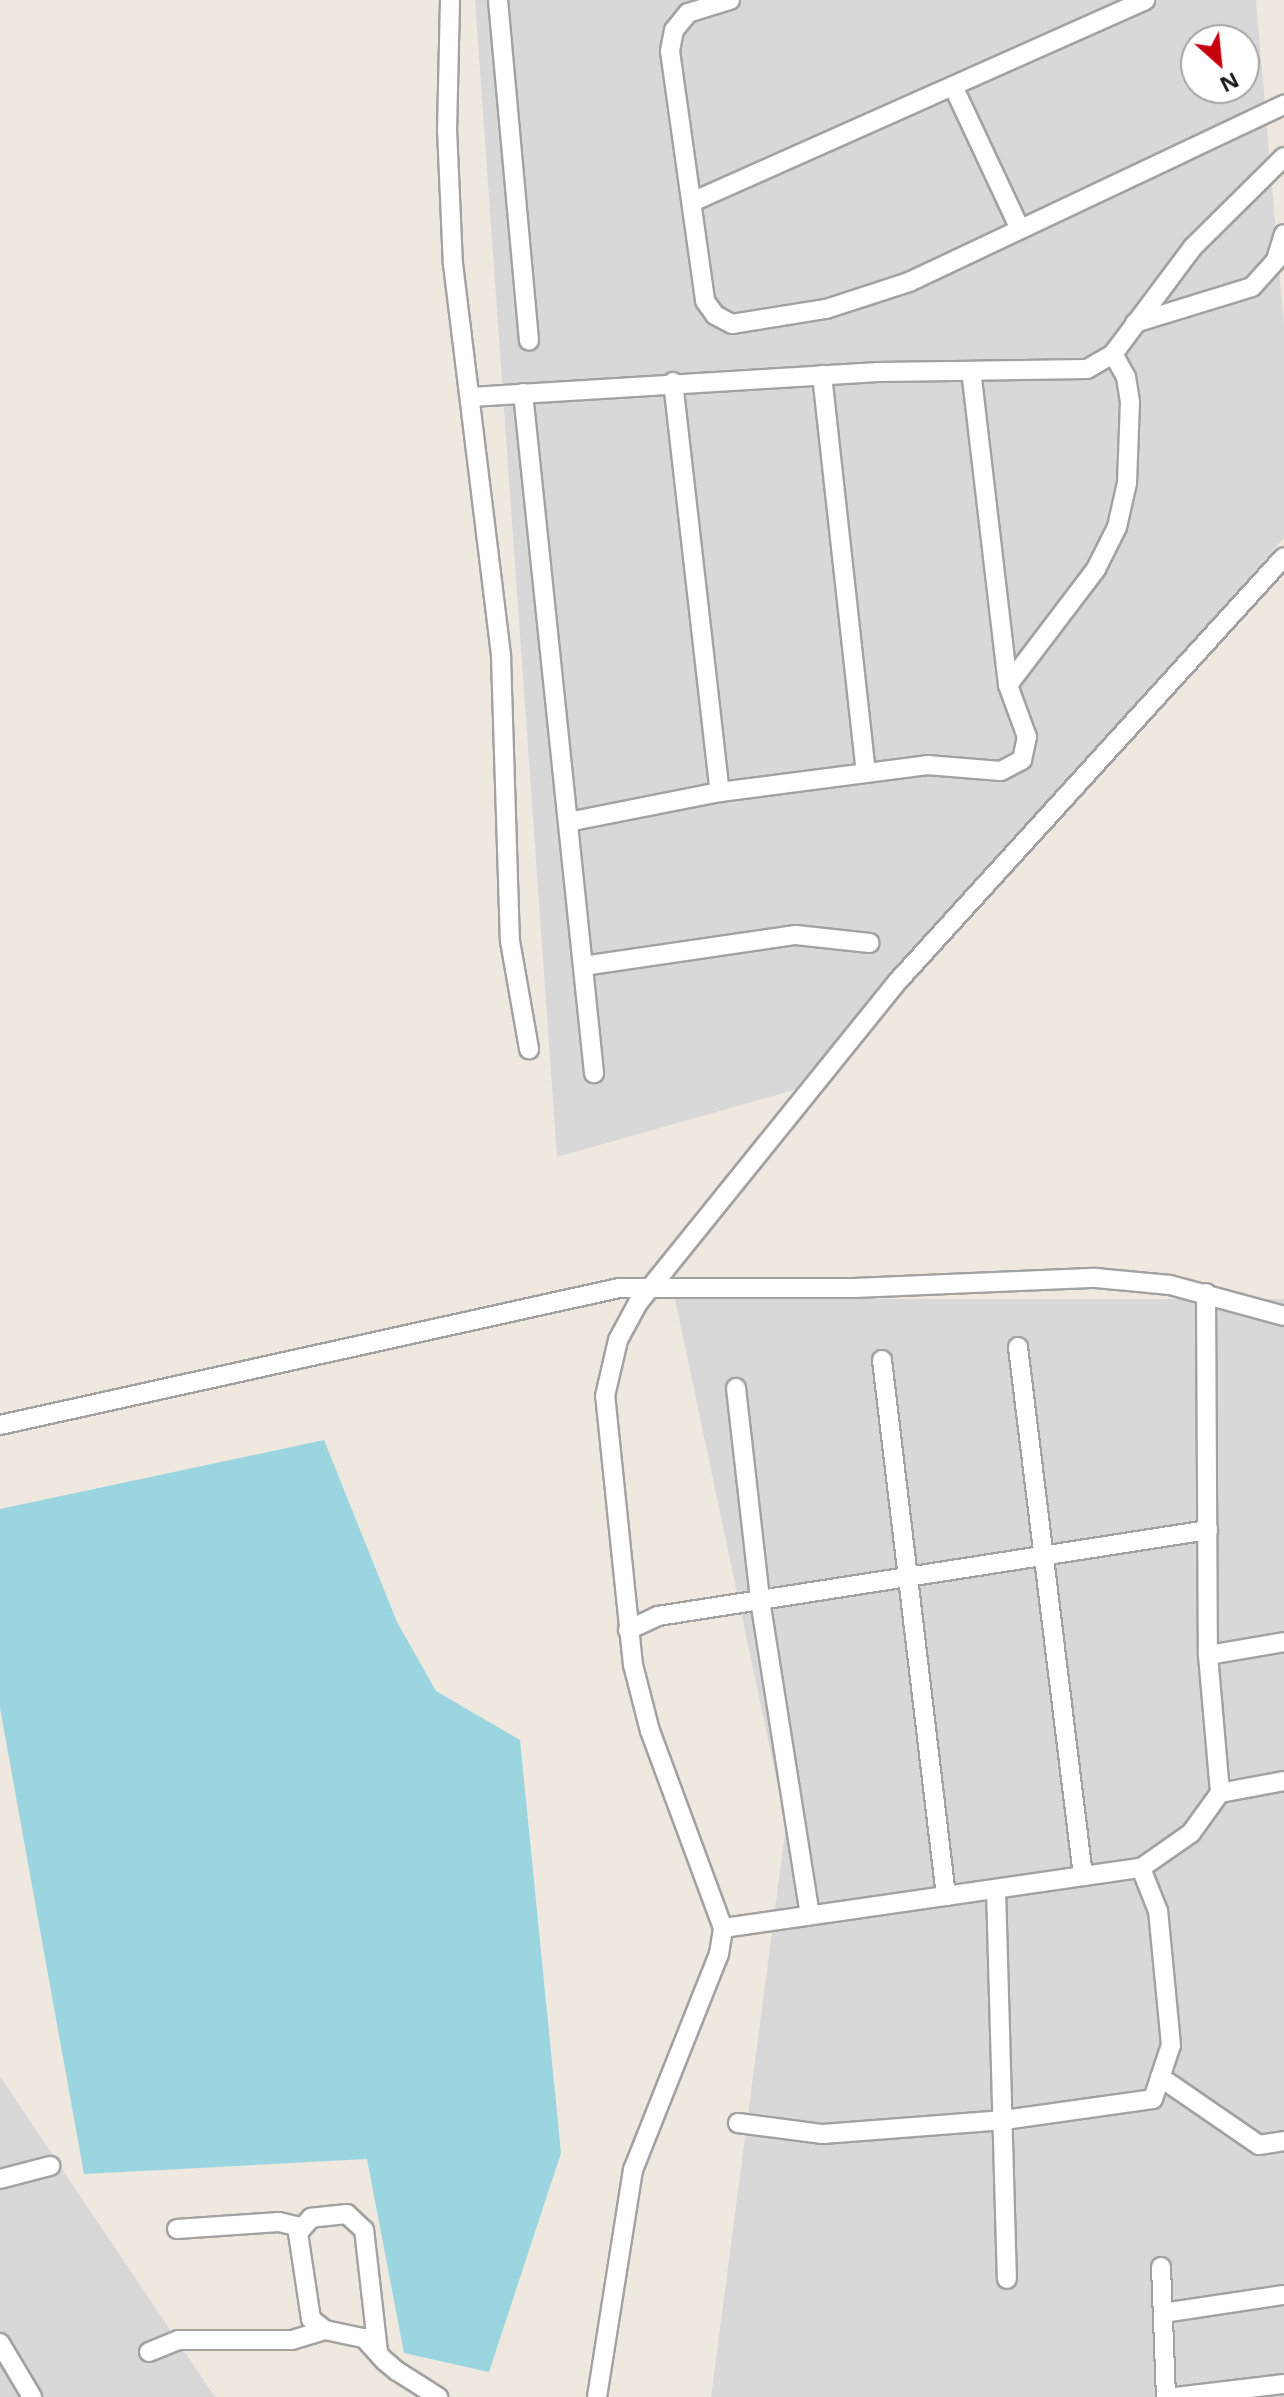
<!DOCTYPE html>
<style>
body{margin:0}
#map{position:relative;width:1284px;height:2397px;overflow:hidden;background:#eee8df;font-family:"Open Sans",sans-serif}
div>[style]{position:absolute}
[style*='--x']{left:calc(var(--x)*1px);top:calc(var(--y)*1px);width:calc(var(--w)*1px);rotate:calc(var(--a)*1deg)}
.residential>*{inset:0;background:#d9d8d8}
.water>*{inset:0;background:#9bd5e0}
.roads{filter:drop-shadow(2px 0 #a2a2a2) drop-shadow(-2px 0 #a2a2a2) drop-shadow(0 2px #a2a2a2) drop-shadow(0 -2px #a2a2a2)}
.street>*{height:18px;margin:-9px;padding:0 9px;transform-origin:9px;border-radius:9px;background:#fff}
span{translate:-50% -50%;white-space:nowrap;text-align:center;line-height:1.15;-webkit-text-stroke:6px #fff;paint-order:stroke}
.north{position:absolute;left:1180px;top:24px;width:80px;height:80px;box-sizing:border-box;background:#fff;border:2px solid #a4a4a4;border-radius:50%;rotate:153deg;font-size:22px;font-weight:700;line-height:32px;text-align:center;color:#1b1b1b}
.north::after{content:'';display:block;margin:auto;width:28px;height:36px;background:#c6000c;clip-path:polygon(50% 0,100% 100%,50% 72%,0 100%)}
</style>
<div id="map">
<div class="residential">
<div style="clip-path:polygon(evenodd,475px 0,1256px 0,1284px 326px,1284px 538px,794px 1090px,557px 1157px,475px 0,1196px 40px,1244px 40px,1244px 88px,1196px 88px,1196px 40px)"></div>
<div style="clip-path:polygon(675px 1299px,1284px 1299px,1284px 2397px,711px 2397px,786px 1825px)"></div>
<div style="clip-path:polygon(0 2076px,215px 2397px,0 2397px)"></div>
</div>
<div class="water">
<div style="clip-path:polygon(324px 1440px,397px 1622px,436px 1691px,520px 1740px,561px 2153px,489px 2372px,404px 2353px,367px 2159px,84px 2174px,0 1708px,0 1509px)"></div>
</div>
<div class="roads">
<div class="street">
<div style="--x:450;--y:0;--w:129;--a:91.3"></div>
<div style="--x:447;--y:129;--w:135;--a:87.5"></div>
<div style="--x:453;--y:264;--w:396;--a:83"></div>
<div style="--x:501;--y:657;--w:284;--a:88.2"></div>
<div style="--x:510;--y:941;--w:110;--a:80"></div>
<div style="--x:498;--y:0;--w:342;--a:84.8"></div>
<div style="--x:730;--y:0;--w:44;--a:162.8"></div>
<div style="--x:688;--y:13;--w:22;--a:129"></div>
<div style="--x:674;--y:30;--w:21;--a:101"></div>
<div style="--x:670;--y:51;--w:252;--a:82"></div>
<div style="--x:705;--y:301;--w:17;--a:54"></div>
<div style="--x:715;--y:315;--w:19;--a:28"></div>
<div style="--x:732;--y:324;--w:95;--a:-9.1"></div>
<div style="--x:826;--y:309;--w:87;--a:-18"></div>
<div style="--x:909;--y:282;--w:415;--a:-25.3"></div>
<div style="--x:953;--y:86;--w:158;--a:64.9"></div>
<div style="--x:692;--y:202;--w:496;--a:-24"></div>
<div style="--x:1135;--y:323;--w:122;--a:-17.1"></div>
<div style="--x:1252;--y:287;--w:36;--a:-48"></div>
<div style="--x:1276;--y:260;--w:27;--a:-73"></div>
<div style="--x:822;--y:375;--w:399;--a:83.7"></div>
<div style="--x:673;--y:382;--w:413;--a:83.5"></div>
<div style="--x:523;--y:393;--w:684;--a:84.04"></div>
<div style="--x:471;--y:397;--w:408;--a:-3.5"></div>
<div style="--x:878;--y:372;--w:209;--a:-0.8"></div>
<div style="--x:1087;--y:369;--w:30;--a:-30"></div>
<div style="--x:1113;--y:354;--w:134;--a:-53.2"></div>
<div style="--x:1193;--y:247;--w:128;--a:-44.7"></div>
<div style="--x:1008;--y:685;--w:146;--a:-52.8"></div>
<div style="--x:1096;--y:569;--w:47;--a:-63.4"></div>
<div style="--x:1117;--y:527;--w:45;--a:-77.2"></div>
<div style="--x:1127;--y:483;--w:81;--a:-87.9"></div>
<div style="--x:1130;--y:402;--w:25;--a:-99"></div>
<div style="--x:1126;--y:377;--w:26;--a:-119"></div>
<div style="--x:568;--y:822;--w:155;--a:-11.2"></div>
<div style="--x:720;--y:792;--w:209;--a:-7.4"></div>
<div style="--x:927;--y:765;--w:74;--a:4.6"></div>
<div style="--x:1001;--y:771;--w:24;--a:-28"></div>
<div style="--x:1022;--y:760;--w:24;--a:-78"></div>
<div style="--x:1027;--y:737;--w:55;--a:-110.1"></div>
<div style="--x:1008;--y:685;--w:316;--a:-96.7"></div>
<div style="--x:583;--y:966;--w:215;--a:-8.3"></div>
<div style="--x:796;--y:935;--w:74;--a:6.2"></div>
<div style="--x:1206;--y:1293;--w:362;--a:89.7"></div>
<div style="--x:1208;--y:1655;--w:139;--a:85"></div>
<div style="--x:1220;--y:1793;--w:65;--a:-10.6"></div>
<div style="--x:1018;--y:1347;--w:533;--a:82.99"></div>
<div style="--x:882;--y:1360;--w:540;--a:83.19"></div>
<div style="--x:736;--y:1388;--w:213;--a:83.5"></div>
<div style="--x:760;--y:1600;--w:319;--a:81"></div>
<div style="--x:0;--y:1425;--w:634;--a:-12.48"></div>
<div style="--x:619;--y:1288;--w:235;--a:0"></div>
<div style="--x:854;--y:1288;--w:242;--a:-2.4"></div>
<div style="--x:1096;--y:1278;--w:74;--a:5.4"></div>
<div style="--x:1170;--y:1285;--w:118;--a:15.2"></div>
<div style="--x:628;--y:1630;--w:33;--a:-25"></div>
<div style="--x:658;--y:1616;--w:557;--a:-8.89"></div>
<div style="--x:1208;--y:1655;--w:77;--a:-9.7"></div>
<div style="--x:996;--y:1889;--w:390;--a:88.4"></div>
<div style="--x:723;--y:1928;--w:422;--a:-8.2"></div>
<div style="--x:1141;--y:1868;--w:61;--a:-35"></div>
<div style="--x:1191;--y:1833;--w:49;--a:-54.1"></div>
<div style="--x:1160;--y:2077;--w:120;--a:34.5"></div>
<div style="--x:1259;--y:2145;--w:25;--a:-9"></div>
<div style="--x:738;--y:2123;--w:86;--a:7.4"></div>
<div style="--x:823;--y:2134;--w:182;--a:-4.4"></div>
<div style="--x:1004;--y:2120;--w:150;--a:-8"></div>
<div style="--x:1153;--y:2099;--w:57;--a:-71.6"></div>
<div style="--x:1171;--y:2045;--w:135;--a:-95.5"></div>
<div style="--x:1158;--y:1911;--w:46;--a:-111.6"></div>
<div style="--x:0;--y:2179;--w:52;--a:-14.6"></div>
<div style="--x:177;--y:2229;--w:102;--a:-3.9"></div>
<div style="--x:279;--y:2222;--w:22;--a:13"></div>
<div style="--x:1161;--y:2267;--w:130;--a:87.8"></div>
<div style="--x:1163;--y:2313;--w:122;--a:-8.5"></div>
<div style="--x:0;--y:2343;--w:63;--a:59.3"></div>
<div style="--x:149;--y:2352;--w:31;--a:-22"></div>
<div style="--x:178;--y:2340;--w:114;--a:0"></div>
<div style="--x:292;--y:2340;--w:34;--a:-17"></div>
<div style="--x:378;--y:2352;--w:123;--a:-96.5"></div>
<div style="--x:364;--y:2230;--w:23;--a:-137"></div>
<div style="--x:347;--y:2214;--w:36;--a:174"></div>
<div style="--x:311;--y:2218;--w:20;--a:131"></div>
<div style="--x:298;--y:2233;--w:87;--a:81.4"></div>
<div style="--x:311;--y:2319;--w:18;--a:38"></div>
<div style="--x:325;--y:2330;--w:40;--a:12"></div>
<div style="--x:364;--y:2338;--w:31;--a:48"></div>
<div style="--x:385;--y:2361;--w:16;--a:40"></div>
<div style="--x:397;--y:2371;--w:49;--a:32.4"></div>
<div style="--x:597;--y:2397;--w:230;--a:-81"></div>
<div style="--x:633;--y:2170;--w:232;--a:-68.3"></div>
<div style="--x:719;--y:1954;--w:26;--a:-81"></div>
<div style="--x:723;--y:1928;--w:210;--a:-110.3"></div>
<div style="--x:650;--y:1731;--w:68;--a:-104.4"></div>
<div style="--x:633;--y:1665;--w:270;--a:-95.9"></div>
<div style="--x:605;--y:1396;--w:57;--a:-76.9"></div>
<div style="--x:618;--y:1340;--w:42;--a:-61.6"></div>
<div style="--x:638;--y:1303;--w:414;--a:-51.1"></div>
<div style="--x:898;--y:981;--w:573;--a:-47.69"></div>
<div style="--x:1176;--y:2397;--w:109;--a:-6.9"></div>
</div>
</div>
<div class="north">N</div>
</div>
